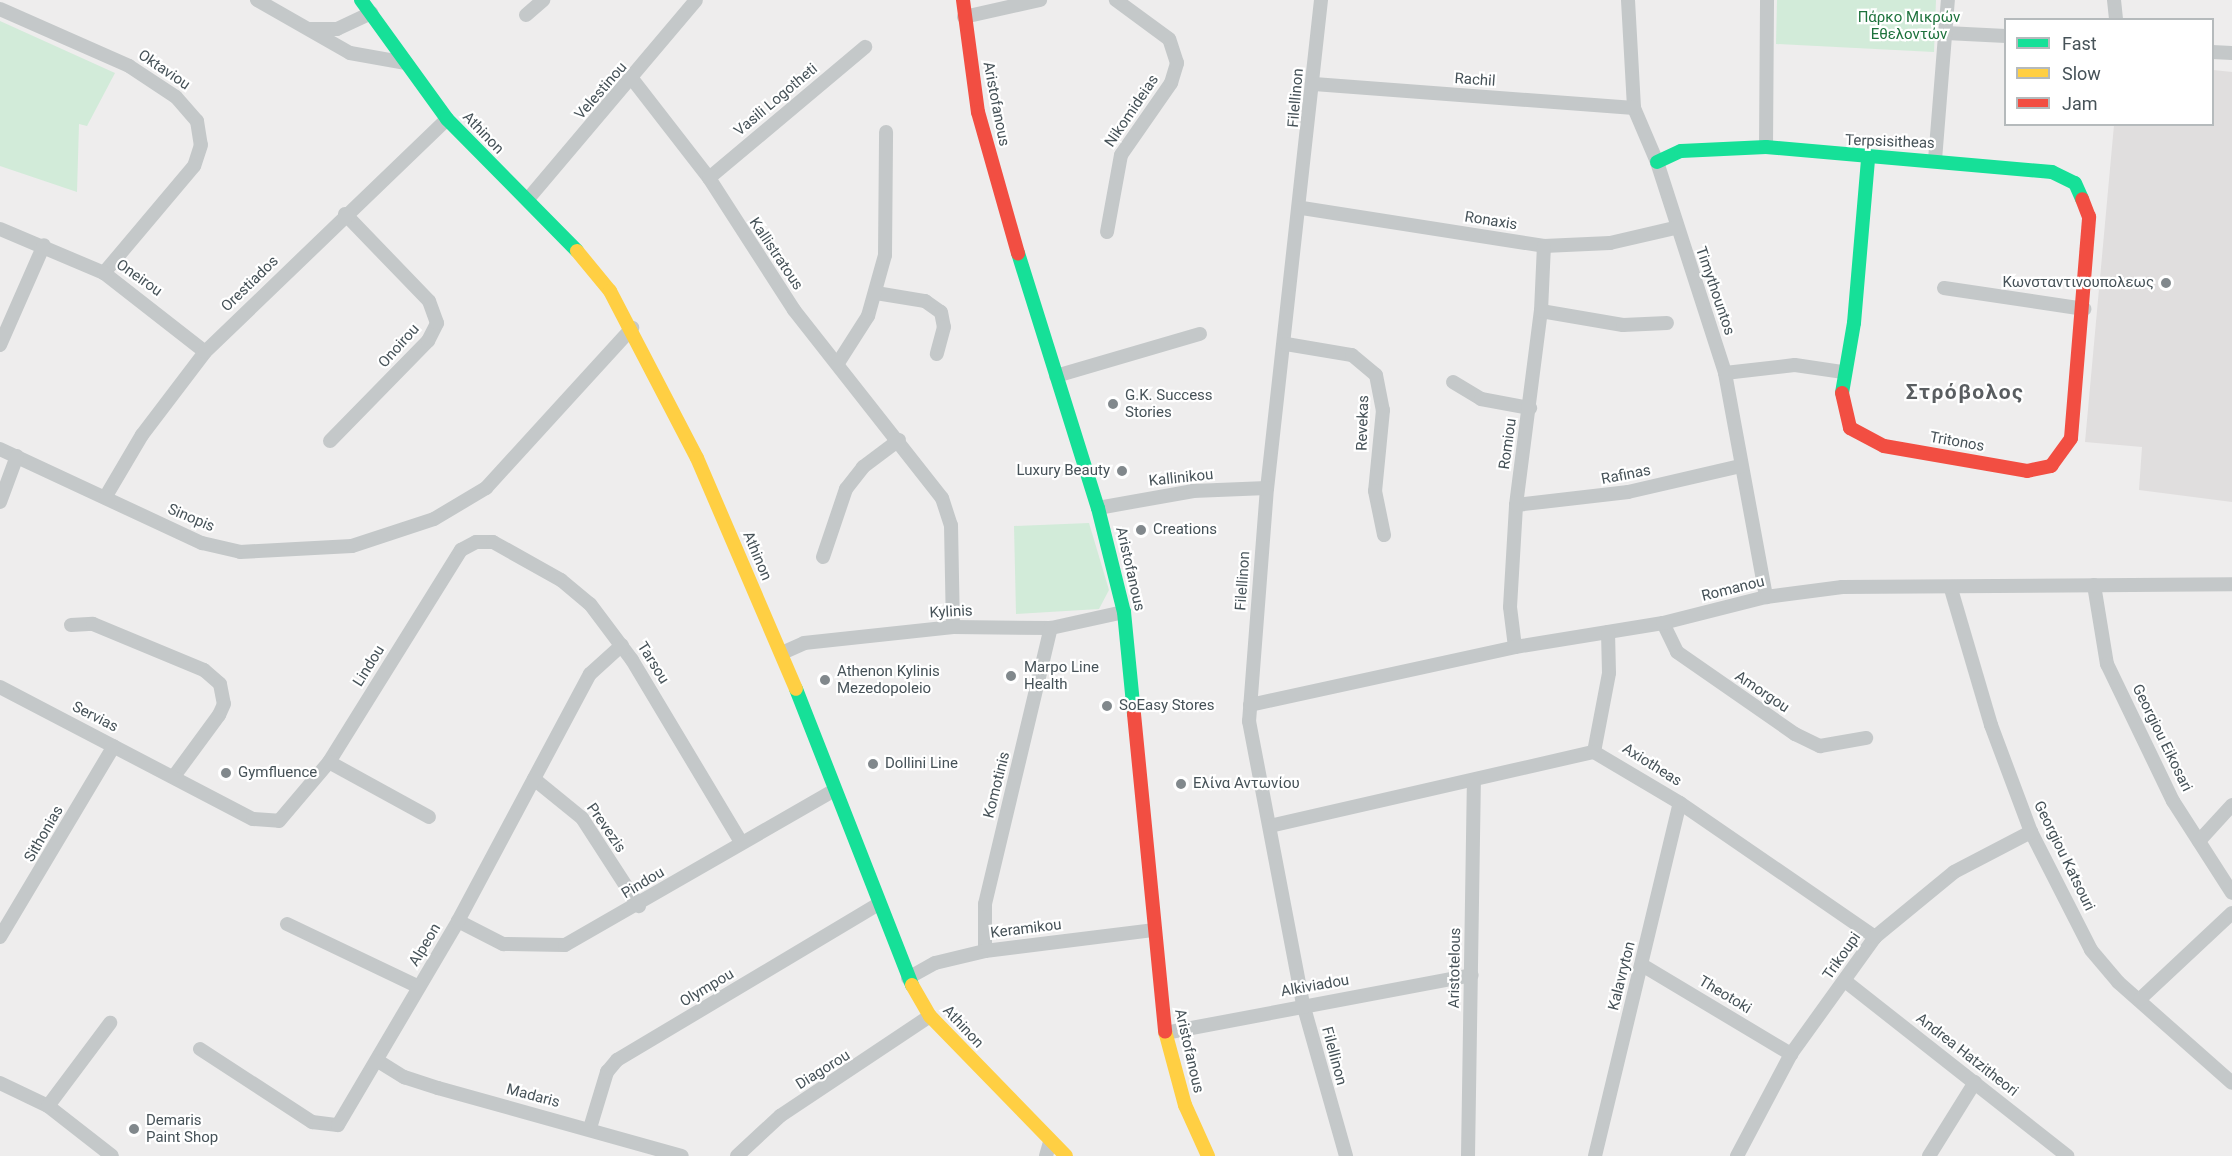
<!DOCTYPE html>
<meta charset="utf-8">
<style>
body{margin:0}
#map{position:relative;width:2232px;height:1156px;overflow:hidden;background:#eeeded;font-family:Roboto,sans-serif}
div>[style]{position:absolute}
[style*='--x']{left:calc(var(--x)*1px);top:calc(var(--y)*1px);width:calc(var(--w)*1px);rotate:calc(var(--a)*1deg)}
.education>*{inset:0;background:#e0dede}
.green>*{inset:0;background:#d2ebd9}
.street>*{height:14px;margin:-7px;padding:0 7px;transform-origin:7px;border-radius:7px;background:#c4c8c9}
.fast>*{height:14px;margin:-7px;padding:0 7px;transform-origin:7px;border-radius:7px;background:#16e098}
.slow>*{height:14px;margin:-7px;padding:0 7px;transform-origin:7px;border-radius:7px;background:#ffcf43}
.jam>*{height:14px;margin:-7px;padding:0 7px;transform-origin:7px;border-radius:7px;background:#f24e42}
.dots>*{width:16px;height:16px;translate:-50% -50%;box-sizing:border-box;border:3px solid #fff;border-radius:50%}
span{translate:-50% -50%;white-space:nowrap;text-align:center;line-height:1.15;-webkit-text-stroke:4.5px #fff;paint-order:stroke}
.park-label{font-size:15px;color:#1d723c}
.street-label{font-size:15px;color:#465258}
.poi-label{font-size:15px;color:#465258}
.right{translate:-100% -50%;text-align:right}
.left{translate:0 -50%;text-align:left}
.district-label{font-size:21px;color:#595d60;font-weight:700;letter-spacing:1.5px}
.legend{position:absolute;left:2004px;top:18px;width:210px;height:108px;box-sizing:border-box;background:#fff;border:2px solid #b5babc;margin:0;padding:8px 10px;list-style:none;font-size:18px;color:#465258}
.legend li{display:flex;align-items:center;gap:12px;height:30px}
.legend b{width:30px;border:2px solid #b5babc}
</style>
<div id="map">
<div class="education">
<div style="clip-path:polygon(2213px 70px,2232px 72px,2232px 502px,2139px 490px,2142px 447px,2085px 442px,2114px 125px,2212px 124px)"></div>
</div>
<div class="green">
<div style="clip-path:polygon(1777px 0,1936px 0,1934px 52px,1776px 44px)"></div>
<div style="clip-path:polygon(0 21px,115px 73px,87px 126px,79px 124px,77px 192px,0 166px)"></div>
<div style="clip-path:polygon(1089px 523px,1109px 590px,1099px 609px,1016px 614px,1014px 526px)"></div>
</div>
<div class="street">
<div style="--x:257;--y:0;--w:107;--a:29.7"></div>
<div style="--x:350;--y:53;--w:57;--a:10.1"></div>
<div style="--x:1321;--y:0;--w:491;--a:96.3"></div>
<div style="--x:1267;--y:488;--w:234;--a:94.4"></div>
<div style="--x:1249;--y:721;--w:288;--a:79.2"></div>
<div style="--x:1303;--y:1004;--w:158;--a:74.2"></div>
<div style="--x:1628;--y:0;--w:108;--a:86.8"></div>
<div style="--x:1634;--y:108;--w:59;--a:66.9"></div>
<div style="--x:1657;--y:162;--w:222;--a:72.1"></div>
<div style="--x:1725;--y:373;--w:228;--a:79.6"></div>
<div style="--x:2114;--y:0;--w:20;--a:84"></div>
<div style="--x:0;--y:9;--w:141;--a:23.8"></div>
<div style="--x:129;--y:66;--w:56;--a:33.4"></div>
<div style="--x:176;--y:97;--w:32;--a:49"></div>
<div style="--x:197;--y:121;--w:24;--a:81"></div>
<div style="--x:201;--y:145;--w:22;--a:108"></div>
<div style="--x:194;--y:166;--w:140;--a:130.1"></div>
<div style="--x:526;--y:15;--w:23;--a:-41"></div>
<div style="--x:964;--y:17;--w:78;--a:-12.6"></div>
<div style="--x:310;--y:29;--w:27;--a:0"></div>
<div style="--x:337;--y:29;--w:38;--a:-25"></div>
<div style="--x:1946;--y:33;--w:60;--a:2.9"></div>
<div style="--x:2212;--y:52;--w:20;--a:3"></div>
<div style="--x:633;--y:80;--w:124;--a:52.2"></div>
<div style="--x:709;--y:178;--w:157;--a:57.2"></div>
<div style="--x:794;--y:310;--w:239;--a:51.8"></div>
<div style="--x:942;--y:498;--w:28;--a:72"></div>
<div style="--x:951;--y:525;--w:102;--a:88.9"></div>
<div style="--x:1314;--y:84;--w:321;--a:4.3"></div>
<div style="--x:1766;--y:147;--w:147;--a:-89.6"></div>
<div style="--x:1935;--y:160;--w:161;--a:-85.4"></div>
<div style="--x:709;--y:178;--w:204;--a:-40"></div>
<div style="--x:528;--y:199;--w:260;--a:-49.8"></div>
<div style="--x:1302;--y:208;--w:245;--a:8.9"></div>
<div style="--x:1544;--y:246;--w:66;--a:-2.6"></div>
<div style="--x:1610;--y:243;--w:67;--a:-13"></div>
<div style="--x:0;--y:229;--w:113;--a:22.9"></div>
<div style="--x:104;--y:273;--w:128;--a:38"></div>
<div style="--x:1107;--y:232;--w:78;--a:-79.7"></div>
<div style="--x:1121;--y:155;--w:88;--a:-55.2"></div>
<div style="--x:1171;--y:83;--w:21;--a:-73"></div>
<div style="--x:1177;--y:63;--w:25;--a:-108"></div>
<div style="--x:1169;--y:39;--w:66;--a:-143.7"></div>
<div style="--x:1944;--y:288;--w:142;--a:8.5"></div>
<div style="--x:876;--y:293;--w:50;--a:9.3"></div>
<div style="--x:925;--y:301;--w:19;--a:35"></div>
<div style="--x:941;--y:312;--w:15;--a:79"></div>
<div style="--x:944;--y:327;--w:28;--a:105"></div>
<div style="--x:1541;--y:311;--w:83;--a:9.7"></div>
<div style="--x:1623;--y:325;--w:44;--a:-2.6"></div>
<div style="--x:1286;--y:344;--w:67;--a:9.5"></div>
<div style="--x:1352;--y:355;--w:31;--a:40"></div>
<div style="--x:1376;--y:375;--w:36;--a:79"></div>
<div style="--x:1383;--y:410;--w:81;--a:95.6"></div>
<div style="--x:1375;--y:491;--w:45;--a:78.4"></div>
<div style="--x:0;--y:345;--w:109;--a:-66.3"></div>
<div style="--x:838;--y:363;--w:56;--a:-57.4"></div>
<div style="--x:868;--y:316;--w:63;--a:-74.4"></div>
<div style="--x:885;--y:255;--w:123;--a:-89.5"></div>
<div style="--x:1725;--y:373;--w:70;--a:-6.5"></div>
<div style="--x:1795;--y:365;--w:49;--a:8.3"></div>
<div style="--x:1056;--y:376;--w:150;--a:-16.3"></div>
<div style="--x:1453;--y:382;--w:33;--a:31"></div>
<div style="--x:1481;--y:399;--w:50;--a:10.4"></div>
<div style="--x:330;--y:441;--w:140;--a:-45.6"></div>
<div style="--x:428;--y:341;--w:20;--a:-63"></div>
<div style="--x:437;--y:323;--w:23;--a:-110"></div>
<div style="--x:429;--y:301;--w:121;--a:-134"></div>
<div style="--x:0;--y:449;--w:223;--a:25"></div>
<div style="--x:202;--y:543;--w:39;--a:13"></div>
<div style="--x:240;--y:552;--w:112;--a:-3.1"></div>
<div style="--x:352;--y:546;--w:86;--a:-18.2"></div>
<div style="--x:434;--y:519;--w:61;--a:-30.8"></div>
<div style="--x:486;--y:488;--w:217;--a:-47.6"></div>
<div style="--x:106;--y:496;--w:71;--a:-59.5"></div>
<div style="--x:142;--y:435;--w:104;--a:-52.8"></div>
<div style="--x:205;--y:352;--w:336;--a:-43.9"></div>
<div style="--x:0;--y:502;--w:49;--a:-69.7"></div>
<div style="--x:1516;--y:505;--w:113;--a:-6.6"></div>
<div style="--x:1628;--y:492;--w:116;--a:-13"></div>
<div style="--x:1098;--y:508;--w:97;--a:-10.1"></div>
<div style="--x:1193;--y:491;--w:74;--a:-2.3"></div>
<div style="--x:823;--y:557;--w:72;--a:-71.3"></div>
<div style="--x:846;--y:489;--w:28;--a:-52"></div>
<div style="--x:863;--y:467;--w:45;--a:-36.9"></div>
<div style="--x:2094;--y:585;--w:80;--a:80.7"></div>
<div style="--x:2107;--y:664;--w:152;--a:64.3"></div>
<div style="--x:2173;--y:801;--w:109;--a:57.3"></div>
<div style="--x:1951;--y:589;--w:142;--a:73.6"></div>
<div style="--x:1991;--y:725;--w:114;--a:69.5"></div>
<div style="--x:2031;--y:832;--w:132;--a:63"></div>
<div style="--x:2091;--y:950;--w:42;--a:49.8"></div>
<div style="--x:2118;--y:982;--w:152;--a:41.5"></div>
<div style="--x:1663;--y:623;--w:32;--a:64"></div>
<div style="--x:1677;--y:652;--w:144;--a:34.8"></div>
<div style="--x:1795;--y:734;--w:28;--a:26"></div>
<div style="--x:1820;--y:746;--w:47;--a:-9.9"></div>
<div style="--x:71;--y:625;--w:22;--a:-3"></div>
<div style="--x:93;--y:624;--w:120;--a:22.5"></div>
<div style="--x:204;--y:670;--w:21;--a:41"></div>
<div style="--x:220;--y:684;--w:20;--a:79"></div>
<div style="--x:224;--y:704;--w:12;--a:114"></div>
<div style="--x:219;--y:715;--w:74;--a:126.3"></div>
<div style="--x:1515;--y:647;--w:40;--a:-97.1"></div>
<div style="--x:1510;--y:607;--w:102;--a:-86.6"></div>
<div style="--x:1516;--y:505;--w:196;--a:-82.7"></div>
<div style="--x:1541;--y:311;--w:65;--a:-87.4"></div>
<div style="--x:782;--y:653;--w:24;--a:-24"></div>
<div style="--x:804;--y:643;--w:150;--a:-6.1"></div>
<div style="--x:953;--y:627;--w:98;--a:0.6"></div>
<div style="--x:1051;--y:628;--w:75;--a:-12.4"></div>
<div style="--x:0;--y:687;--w:285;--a:27.6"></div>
<div style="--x:253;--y:819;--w:26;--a:4"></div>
<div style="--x:279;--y:821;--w:77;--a:-49.7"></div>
<div style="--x:329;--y:762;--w:250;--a:-58.1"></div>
<div style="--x:461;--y:550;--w:17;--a:-28"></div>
<div style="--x:476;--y:542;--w:17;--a:0"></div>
<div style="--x:493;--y:542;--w:78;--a:29.2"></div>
<div style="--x:561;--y:580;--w:38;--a:40"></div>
<div style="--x:590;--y:604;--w:70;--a:53.1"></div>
<div style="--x:632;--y:660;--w:212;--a:59.1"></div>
<div style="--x:1250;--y:705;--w:271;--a:-12.3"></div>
<div style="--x:1515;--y:647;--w:150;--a:-9.2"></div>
<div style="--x:1663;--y:623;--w:106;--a:-14.2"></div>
<div style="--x:1766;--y:597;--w:77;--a:-7.5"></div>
<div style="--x:1842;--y:587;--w:390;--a:-0.4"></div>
<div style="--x:1594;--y:752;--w:80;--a:-79.2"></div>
<div style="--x:1609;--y:673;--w:41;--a:-91.4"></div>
<div style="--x:329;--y:762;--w:114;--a:28.8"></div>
<div style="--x:534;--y:779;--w:62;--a:39.1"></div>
<div style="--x:582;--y:818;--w:105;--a:57.1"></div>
<div style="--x:1270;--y:826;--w:332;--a:-12.9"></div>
<div style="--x:1594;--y:752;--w:100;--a:30.7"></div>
<div style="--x:1680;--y:803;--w:237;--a:34.5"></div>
<div style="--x:2199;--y:841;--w:49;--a:-47.5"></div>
<div style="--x:458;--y:921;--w:51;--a:27.1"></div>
<div style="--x:503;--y:944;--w:62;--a:0.9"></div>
<div style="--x:565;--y:945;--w:311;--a:-29.9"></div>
<div style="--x:287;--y:924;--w:146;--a:25.5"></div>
<div style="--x:0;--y:937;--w:222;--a:-59.2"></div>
<div style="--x:985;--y:951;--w:47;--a:-90"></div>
<div style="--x:985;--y:904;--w:284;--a:-76.6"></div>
<div style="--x:1642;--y:965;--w:174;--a:30.9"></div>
<div style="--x:908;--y:978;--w:31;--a:-29"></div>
<div style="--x:935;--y:963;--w:51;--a:-13.5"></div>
<div style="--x:985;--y:951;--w:169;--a:-7.1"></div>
<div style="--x:1845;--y:981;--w:283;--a:38.2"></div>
<div style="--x:2140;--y:999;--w:126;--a:-43.1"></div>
<div style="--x:1165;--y:1033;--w:312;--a:-10.7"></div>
<div style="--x:200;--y:1049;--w:134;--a:33.1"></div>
<div style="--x:312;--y:1122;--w:26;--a:7"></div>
<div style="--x:338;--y:1125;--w:237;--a:-59.5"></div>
<div style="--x:458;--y:921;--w:280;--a:-61.9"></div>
<div style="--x:590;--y:674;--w:43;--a:-42.2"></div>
<div style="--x:378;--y:1061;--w:31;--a:32"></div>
<div style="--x:404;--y:1077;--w:36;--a:18"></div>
<div style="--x:438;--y:1088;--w:253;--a:15.6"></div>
<div style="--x:0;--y:1083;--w:53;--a:25.6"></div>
<div style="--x:48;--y:1106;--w:81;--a:38"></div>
<div style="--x:48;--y:1106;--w:104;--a:-53.2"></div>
<div style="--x:590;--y:1128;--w:59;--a:-73.1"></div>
<div style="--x:607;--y:1072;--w:16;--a:-50"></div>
<div style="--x:617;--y:1060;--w:303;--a:-30.8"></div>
<div style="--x:737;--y:1156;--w:59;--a:-42.9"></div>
<div style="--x:780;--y:1116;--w:180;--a:-33.7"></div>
<div style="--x:1046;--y:1156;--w:15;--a:-74"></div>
<div style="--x:1468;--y:1156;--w:376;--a:-89.1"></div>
<div style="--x:1595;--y:1156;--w:363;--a:-76.5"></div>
<div style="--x:1737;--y:1156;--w:115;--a:-62.1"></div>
<div style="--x:1791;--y:1054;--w:144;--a:-54.3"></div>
<div style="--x:1875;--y:937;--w:102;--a:-39.4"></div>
<div style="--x:1954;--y:872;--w:87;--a:-27.5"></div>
<div style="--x:1929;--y:1156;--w:87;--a:-58.1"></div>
</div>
<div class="fast">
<div style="--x:361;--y:0;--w:147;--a:54.1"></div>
<div style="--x:447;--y:119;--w:185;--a:45.4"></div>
<div style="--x:1657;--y:162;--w:26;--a:-25"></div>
<div style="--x:1681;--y:151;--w:85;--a:-2.7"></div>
<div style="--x:1766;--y:147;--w:287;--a:5"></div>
<div style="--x:2052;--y:172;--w:25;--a:26"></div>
<div style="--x:2075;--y:183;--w:17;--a:66"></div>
<div style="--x:1018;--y:253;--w:267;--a:72.6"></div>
<div style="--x:1098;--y:508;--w:107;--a:76"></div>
<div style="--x:1124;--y:612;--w:102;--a:84.4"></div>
<div style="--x:1842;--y:393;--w:71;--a:-80.3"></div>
<div style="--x:1854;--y:323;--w:164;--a:-85.1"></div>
<div style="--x:796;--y:689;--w:318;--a:68.6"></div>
</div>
<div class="slow">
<div style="--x:577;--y:251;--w:52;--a:50.5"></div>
<div style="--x:610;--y:291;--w:188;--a:62.5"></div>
<div style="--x:697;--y:458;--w:251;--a:66.8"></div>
<div style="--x:912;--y:985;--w:36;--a:60"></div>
<div style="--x:930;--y:1016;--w:195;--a:45.8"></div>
<div style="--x:1165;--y:1031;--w:77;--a:74.9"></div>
<div style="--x:1185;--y:1105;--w:56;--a:65.7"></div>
</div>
<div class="jam">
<div style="--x:963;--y:0;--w:113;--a:82.4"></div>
<div style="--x:978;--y:112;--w:147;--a:74.2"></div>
<div style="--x:1842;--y:393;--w:36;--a:77"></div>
<div style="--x:1850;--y:428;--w:38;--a:28"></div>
<div style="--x:1884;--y:446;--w:145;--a:9.9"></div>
<div style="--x:2027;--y:471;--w:25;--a:-12"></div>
<div style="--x:2051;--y:466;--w:34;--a:-54"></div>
<div style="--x:2071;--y:438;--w:222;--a:-85.3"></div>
<div style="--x:2089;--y:217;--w:19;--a:-111"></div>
<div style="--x:1134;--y:714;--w:319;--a:84.4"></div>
</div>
<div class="dots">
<div style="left:2166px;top:283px;background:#81888c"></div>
<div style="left:1113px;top:404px;background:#81888c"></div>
<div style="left:1122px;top:471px;background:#81888c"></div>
<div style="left:1141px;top:530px;background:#81888c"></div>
<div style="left:1011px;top:676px;background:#81888c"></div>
<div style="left:825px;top:680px;background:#81888c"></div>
<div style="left:1107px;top:706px;background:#81888c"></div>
<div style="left:873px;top:764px;background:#81888c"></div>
<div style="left:226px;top:773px;background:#81888c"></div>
<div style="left:1181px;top:784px;background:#81888c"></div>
<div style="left:134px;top:1129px;background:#81888c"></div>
</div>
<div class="park-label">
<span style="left:1909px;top:26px">Πάρκο Μικρών<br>Εθελοντών</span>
</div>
<div class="street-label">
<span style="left:164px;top:70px;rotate:34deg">Oktaviou</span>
<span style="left:1475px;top:80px;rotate:4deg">Rachil</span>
<span style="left:601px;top:91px;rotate:-49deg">Velestinou</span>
<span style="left:1296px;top:98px;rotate:-85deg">Filellinon</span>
<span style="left:776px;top:100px;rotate:-40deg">Vasili Logotheti</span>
<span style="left:996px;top:104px;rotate:79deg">Aristofanous</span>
<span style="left:1132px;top:111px;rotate:-56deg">Nikomideias</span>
<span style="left:483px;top:133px;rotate:46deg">Athinon</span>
<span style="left:1890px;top:142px;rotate:2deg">Terpsisitheas</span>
<span style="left:1491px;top:221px;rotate:9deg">Ronaxis</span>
<span style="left:776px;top:254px;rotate:56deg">Kallistratous</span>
<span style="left:139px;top:278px;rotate:35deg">Oneirou</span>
<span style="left:250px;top:284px;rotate:-44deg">Orestiados</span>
<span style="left:1715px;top:291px;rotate:71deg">Timythountos</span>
<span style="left:399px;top:346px;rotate:-48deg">Onoirou</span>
<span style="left:1363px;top:423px;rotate:-88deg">Revekas</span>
<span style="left:1957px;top:442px;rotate:10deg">Tritonos</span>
<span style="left:1508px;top:444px;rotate:-82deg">Romiou</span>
<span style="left:1626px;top:475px;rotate:-11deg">Rafinas</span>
<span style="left:1181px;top:478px;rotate:-6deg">Kallinikou</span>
<span style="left:191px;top:518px;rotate:23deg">Sinopis</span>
<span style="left:757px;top:556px;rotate:67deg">Athinon</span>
<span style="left:1130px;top:569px;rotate:77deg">Aristofanous</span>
<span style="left:1243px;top:581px;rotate:-86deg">Filellinon</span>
<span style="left:1733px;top:589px;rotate:-14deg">Romanou</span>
<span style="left:951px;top:612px;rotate:-3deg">Kylinis</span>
<span style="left:653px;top:663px;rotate:58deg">Tarsou</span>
<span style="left:369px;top:666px;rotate:-58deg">Lindou</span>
<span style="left:1762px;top:692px;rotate:34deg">Amorgou</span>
<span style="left:95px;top:717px;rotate:27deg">Servias</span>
<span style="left:2162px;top:738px;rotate:64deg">Georgiou Eikosari</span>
<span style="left:1652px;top:765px;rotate:32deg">Axiotheas</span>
<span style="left:997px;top:785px;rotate:-76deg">Komotinis</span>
<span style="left:606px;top:828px;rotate:55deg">Prevezis</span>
<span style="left:44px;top:834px;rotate:-60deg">Sithonias</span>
<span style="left:2064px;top:856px;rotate:64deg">Georgiou Katsouri</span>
<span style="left:643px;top:883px;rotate:-31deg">Pindou</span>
<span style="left:1026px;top:929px;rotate:-7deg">Keramikou</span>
<span style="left:425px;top:945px;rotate:-59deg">Alpeon</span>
<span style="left:1842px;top:956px;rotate:-55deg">Trikoupi</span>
<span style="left:1455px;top:968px;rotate:-89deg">Aristotelous</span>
<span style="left:1622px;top:976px;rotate:-76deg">Kalavryton</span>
<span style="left:1315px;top:986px;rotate:-10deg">Alkiviadou</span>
<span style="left:707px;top:988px;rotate:-31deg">Olympou</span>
<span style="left:1725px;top:995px;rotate:31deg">Theotoki</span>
<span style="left:963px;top:1027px;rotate:47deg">Athinon</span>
<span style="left:1189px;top:1051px;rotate:77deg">Aristofanous</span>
<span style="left:1967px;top:1055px;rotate:38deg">Andrea Hatzitheori</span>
<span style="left:1334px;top:1056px;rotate:75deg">Filellinon</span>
<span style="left:823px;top:1070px;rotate:-32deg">Diagorou</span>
<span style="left:533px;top:1096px;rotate:15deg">Madaris</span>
</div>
<div class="poi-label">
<span class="right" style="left:2154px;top:283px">Κωνσταντινουπολεως</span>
<span class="left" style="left:1125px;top:404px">G.K. Success<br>Stories</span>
<span class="right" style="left:1110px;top:471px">Luxury Beauty</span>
<span class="left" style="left:1153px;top:530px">Creations</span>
<span class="left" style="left:1024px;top:676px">Marpo Line<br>Health</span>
<span class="left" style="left:837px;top:680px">Athenon Kylinis<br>Mezedopoleio</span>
<span class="left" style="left:1119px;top:706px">SoEasy Stores</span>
<span class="left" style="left:885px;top:764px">Dollini Line</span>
<span class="left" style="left:238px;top:773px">Gymfluence</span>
<span class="left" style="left:1193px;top:784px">Ελίνα Αντωνίου</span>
<span class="left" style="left:146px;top:1129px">Demaris<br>Paint Shop</span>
</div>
<div class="district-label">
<span style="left:1965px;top:392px">Στρόβολος</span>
</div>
<ul class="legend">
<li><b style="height:8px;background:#16e098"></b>Fast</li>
<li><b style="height:8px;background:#ffcf43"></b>Slow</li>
<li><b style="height:8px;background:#f24e42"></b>Jam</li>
</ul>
</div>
